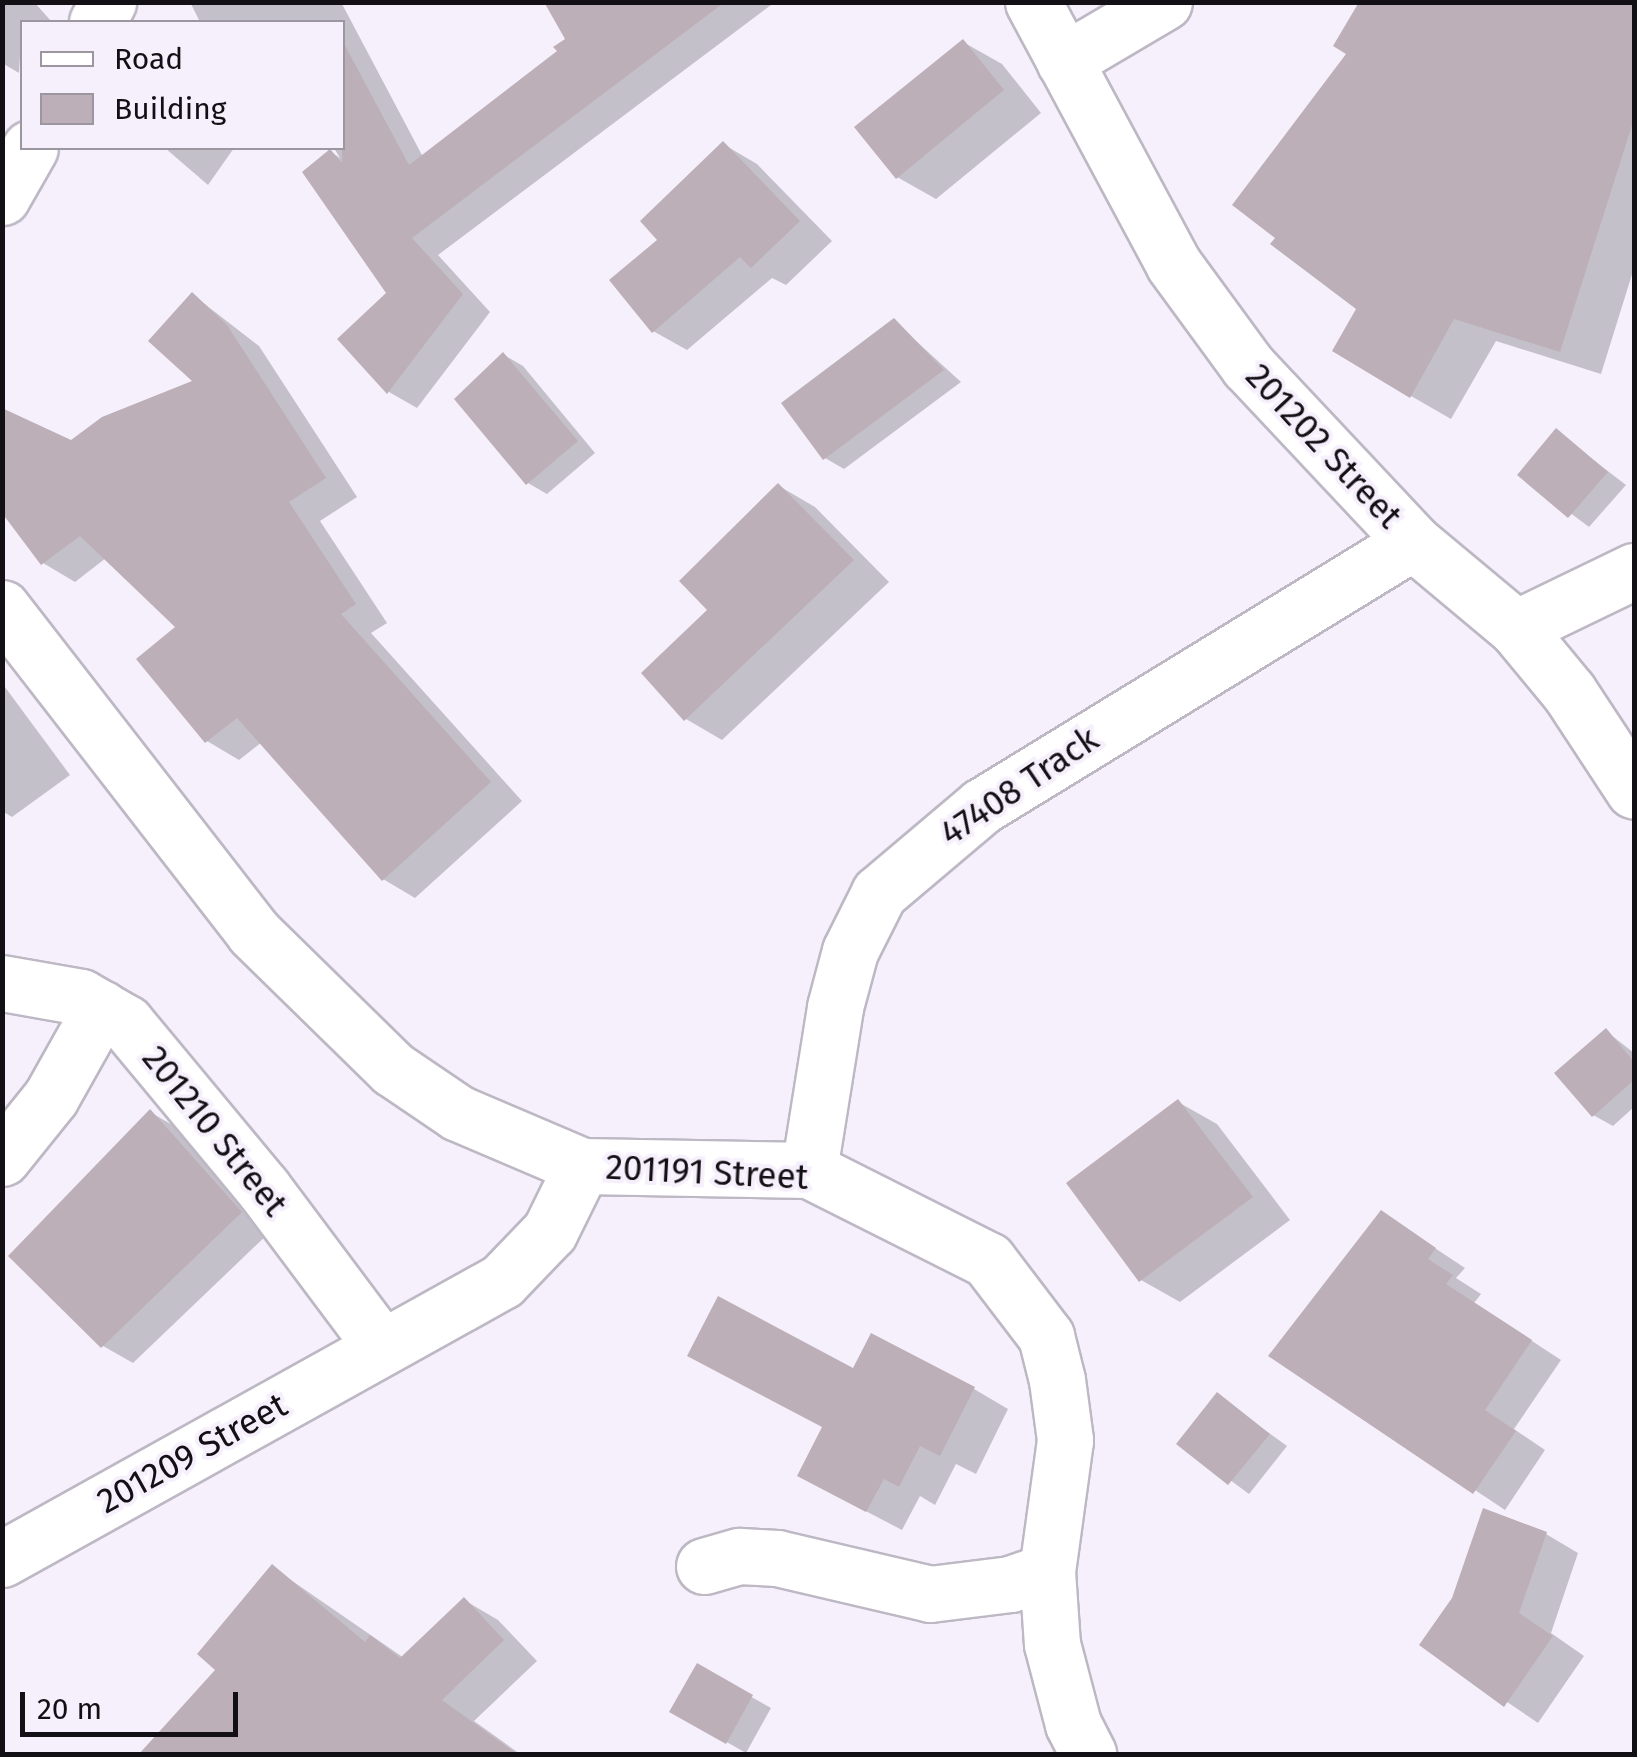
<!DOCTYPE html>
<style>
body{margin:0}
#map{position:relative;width:1637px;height:1757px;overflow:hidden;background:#f6f0fd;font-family:"Fira Sans",sans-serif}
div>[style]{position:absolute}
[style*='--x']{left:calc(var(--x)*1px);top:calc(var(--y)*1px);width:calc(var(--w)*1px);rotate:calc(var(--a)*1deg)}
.shadow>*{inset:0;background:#0003}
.building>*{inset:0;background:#bcafb7}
.roads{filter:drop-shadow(2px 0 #bdb8c4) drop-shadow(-2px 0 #bdb8c4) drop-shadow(0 2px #bdb8c4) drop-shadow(0 -2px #bdb8c4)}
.street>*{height:55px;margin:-27.5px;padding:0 27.5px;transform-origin:27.5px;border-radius:27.5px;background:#fff}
span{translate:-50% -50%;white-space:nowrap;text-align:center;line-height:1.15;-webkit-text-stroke:8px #f6f0fd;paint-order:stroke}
.street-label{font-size:35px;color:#121014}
.frame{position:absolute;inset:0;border:5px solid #121014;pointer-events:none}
.legend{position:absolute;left:20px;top:20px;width:325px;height:130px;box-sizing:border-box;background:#f6f0fd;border:2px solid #9b96a0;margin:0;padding:12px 18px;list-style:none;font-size:30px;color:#121014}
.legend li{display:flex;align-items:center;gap:20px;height:50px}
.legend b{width:50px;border:2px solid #9b96a0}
.scale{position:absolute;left:20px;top:1692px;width:218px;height:45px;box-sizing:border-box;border:5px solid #121014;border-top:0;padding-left:12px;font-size:30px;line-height:35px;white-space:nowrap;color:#121014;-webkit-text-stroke:8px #f6f0fd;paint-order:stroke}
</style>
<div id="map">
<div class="shadow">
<div style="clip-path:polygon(2px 2px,34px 2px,52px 22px,22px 22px,19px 73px,2px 63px)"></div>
<div style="clip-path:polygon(190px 2px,341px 2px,423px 157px,560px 52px,568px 39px,547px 2px,775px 2px,438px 255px,490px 312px,417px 408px,389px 392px,341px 339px,390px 294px,331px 152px,340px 158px,334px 148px,342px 148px,342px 22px,200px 22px)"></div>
<div style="clip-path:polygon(1361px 2px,1634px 2px,1634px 268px,1601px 374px,1496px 341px,1451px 419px,1411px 396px,1359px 309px,1350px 53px)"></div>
<div style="clip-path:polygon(963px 42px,1002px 64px,1041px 113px,936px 199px,897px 177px)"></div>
<div style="clip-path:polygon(723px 144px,757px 164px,832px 241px,786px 285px,772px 278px,687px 350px,653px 331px,661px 240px)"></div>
<div style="clip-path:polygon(165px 148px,234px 148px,208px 185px)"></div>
<div style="clip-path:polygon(193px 295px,259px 346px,357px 497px,320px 521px,387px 623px,371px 633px,522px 801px,415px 898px,383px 879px,262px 742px,239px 760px,207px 741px,178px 627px,106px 558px,75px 582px,43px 563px,71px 443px,197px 382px)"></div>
<div style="clip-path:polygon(894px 321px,961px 382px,844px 469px,825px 458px)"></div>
<div style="clip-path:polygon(504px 355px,523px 366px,595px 453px,547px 494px,528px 483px)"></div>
<div style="clip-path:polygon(1557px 432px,1626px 485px,1589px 527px,1520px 475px)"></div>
<div style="clip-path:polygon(779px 486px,815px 507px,889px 582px,722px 740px,686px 719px,711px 610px)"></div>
<div style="clip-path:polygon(2px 683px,70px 775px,12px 817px,2px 811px)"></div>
<div style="clip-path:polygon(1606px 1031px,1634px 1053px,1634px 1107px,1613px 1126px,1593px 1115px)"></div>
<div style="clip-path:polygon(1178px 1102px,1217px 1124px,1290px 1220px,1180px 1302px,1141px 1280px)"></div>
<div style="clip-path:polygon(150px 1112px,181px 1130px,271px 1231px,133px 1363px,103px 1346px)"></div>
<div style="clip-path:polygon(1382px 1213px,1465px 1268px,1456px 1278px,1481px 1294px,1474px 1303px,1561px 1360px,1514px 1429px,1545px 1450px,1505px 1510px,1272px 1355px)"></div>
<div style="clip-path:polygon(854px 1371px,974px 1389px,1008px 1409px,976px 1474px,956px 1464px,935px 1505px,920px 1496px,902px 1530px,835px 1495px)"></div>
<div style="clip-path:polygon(1218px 1396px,1287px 1446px,1249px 1494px,1180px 1443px)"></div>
<div style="clip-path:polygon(1546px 1534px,1578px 1553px,1551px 1633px,1584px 1656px,1538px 1723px,1423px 1645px)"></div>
<div style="clip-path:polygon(272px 1567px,404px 1658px,464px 1600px,498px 1620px,537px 1661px,474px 1721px,520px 1754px,142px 1754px,219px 1670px)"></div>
<div style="clip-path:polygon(698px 1667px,771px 1708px,746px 1753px,672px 1711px)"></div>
</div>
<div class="building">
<div style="clip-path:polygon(544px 2px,725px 2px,412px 238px,463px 294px,387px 394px,337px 339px,386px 293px,302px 172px,330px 149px,342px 163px,342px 40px,409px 165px,557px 51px,553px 47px,565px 39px)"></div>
<div style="clip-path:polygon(1359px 2px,1634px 2px,1634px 119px,1560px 352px,1454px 319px,1410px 398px,1332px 351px,1356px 309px,1270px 244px,1275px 238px,1232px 205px,1346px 54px,1333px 46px)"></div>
<div style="clip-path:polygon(963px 39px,1004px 90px,896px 179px,854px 127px)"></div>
<div style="clip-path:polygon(723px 141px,800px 221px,751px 268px,740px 257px,652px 333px,609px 280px,657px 240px,640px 221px)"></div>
<div style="clip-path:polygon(192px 292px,227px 325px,326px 478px,289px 502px,356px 604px,341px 614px,491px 782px,382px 881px,237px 718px,205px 743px,136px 659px,175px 627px,80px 536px,41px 565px,2px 513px,2px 408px,71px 440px,102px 417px,192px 381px,148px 341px)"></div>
<div style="clip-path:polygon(894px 318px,944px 370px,823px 460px,781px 403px)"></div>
<div style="clip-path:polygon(503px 352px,578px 441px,526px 485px,454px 399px)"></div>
<div style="clip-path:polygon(1556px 428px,1608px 472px,1568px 518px,1517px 475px)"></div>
<div style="clip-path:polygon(778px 483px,854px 560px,684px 721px,641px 673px,707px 610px,679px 581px)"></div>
<div style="clip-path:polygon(1606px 1028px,1634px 1062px,1634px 1080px,1592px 1117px,1554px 1073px)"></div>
<div style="clip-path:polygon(1178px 1099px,1253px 1197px,1139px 1282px,1066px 1183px)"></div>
<div style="clip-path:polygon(150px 1109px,242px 1212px,101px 1348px,8px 1256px)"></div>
<div style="clip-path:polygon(1381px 1210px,1436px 1248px,1428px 1259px,1453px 1275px,1446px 1284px,1532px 1340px,1485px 1410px,1516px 1431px,1473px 1494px,1268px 1356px)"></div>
<div style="clip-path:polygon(718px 1296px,853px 1368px,871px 1333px,975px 1387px,940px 1456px,920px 1446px,899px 1487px,884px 1479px,866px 1512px,797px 1476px,822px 1427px,687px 1356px)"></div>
<div style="clip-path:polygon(1217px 1392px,1270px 1434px,1228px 1485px,1176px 1444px)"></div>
<div style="clip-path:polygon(1483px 1508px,1547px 1532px,1519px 1613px,1553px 1636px,1504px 1707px,1419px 1645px,1452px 1598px)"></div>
<div style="clip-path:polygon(272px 1564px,365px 1642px,370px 1635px,400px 1658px,464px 1597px,504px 1640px,442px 1700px,517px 1754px,139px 1754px,215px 1670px,197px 1654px)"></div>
<div style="clip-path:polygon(697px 1663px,753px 1695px,726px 1744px,669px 1712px)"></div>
</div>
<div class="roads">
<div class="street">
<div style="--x:1033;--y:2;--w:298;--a:61.8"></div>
<div style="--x:1174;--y:265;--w:125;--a:53.8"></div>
<div style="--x:1248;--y:366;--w:241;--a:46.8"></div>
<div style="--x:1413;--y:542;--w:134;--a:39.9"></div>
<div style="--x:1516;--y:628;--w:83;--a:50.4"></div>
<div style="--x:1569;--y:692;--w:118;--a:56.7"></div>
<div style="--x:97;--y:22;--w:23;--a:-61"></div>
<div style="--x:1064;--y:61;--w:116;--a:-30.5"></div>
<div style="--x:2;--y:197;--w:56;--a:-60.3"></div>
<div style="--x:2;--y:608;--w:410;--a:52.2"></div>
<div style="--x:253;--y:932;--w:196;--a:44.4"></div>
<div style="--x:393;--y:1069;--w:78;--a:34.1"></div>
<div style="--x:458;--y:1113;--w:135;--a:23.1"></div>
<div style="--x:582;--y:1166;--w:227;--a:1"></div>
<div style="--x:809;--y:1170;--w:200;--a:26.7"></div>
<div style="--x:988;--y:1260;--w:96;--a:52.7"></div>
<div style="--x:1046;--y:1336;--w:45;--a:76"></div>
<div style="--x:1057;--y:1380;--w:61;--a:82.4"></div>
<div style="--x:1065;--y:1440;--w:132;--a:97.8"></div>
<div style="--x:1047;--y:1571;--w:73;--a:86.1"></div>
<div style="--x:1052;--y:1644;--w:83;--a:75.3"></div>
<div style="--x:1073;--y:1724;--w:34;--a:63"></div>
<div style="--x:1516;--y:628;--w:131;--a:-25.8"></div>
<div style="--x:2;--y:983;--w:80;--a:10"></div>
<div style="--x:81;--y:997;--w:52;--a:30"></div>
<div style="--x:126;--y:1023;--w:214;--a:50.3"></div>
<div style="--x:263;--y:1188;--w:199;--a:53.2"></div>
<div style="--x:2;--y:1158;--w:78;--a:-51.2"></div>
<div style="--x:51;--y:1097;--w:102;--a:-60.7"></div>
<div style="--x:809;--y:1170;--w:165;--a:-80.9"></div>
<div style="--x:835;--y:1007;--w:58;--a:-75"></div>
<div style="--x:850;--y:951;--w:65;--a:-63.4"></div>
<div style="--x:879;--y:893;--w:135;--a:-40.2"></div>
<div style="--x:982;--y:806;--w:505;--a:-31.49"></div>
<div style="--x:2;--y:1559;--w:572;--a:-29.07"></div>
<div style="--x:502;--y:1281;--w:69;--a:-46.2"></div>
<div style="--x:550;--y:1231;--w:72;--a:-63.8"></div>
<div style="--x:704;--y:1566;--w:37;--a:-16"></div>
<div style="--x:740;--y:1556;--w:37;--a:3"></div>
<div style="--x:777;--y:1558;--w:157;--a:13.2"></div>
<div style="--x:930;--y:1594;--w:81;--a:-7.1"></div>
<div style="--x:1010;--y:1584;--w:39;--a:-19"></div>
</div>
</div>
<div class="street-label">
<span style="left:1324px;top:446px;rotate:47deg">201202 Street</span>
<span style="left:1019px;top:786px;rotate:-34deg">47408 Track</span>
<span style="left:215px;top:1131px;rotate:51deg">201210 Street</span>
<span style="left:707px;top:1172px;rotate:3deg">201191 Street</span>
<span style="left:192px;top:1453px;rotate:-29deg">201209 Street</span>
</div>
<div class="frame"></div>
<ul class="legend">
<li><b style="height:12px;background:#fff"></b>Road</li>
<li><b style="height:28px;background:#bcafb7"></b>Building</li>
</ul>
<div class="scale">20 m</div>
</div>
